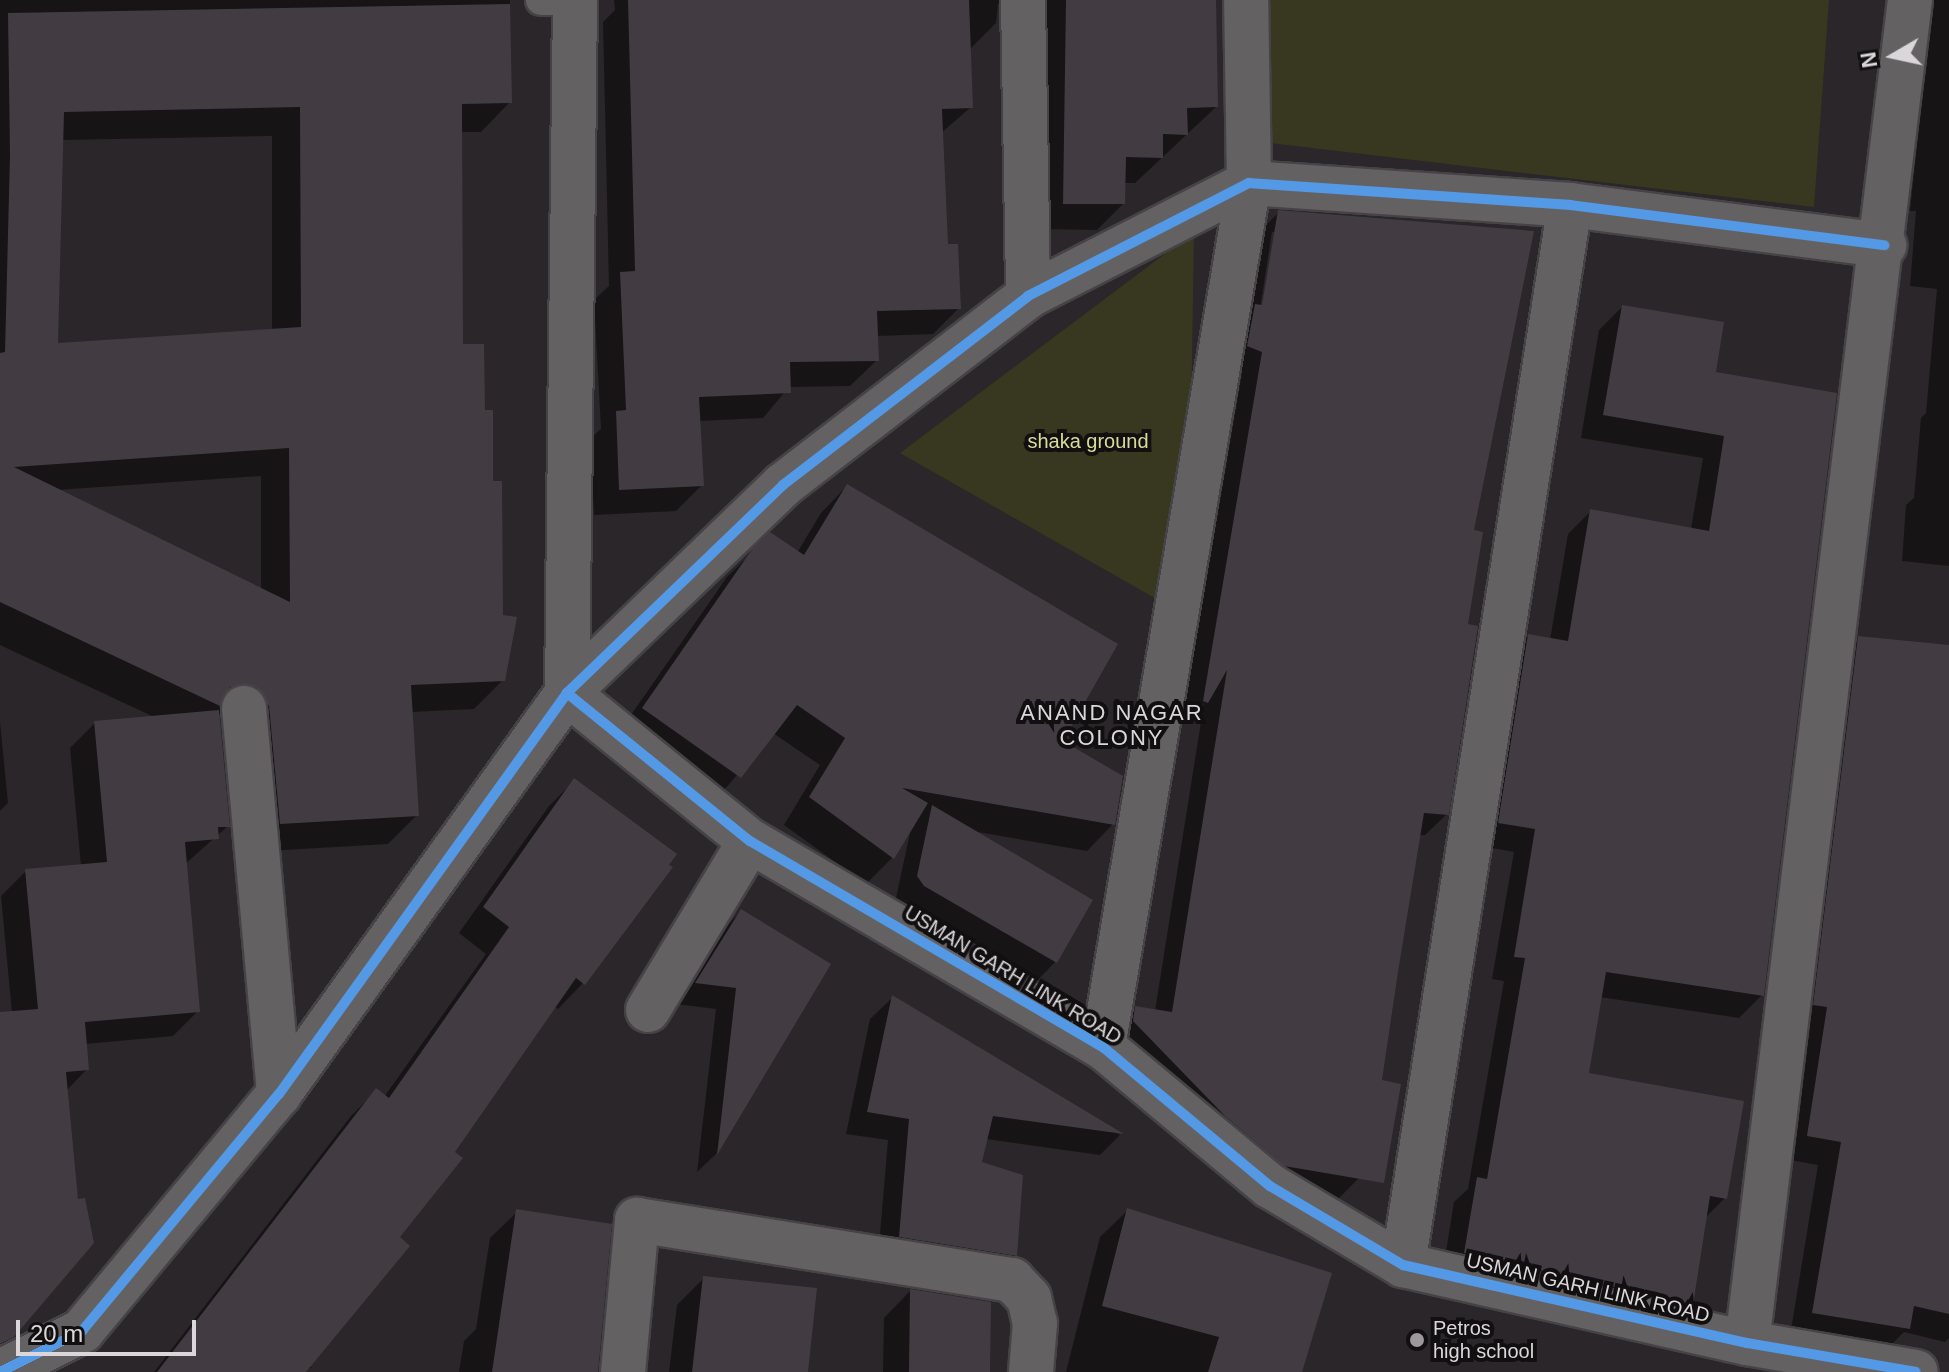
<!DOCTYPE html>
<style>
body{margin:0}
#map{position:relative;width:1949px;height:1372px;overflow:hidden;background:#2a2629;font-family:Helvetica,sans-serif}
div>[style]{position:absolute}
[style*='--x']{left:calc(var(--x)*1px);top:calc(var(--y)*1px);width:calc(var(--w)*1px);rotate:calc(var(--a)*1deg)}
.green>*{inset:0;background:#37381f}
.shadow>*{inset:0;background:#0007}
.building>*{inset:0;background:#433b42}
.roads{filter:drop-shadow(2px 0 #464346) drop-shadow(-2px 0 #464346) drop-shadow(0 2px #464346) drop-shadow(0 -2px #464346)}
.service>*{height:30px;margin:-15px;padding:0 15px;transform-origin:15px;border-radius:15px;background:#646163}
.minor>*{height:44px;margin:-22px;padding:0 22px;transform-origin:22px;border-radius:22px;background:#646163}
.cycleway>*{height:10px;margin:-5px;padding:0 5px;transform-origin:5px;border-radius:5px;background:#5399e6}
.dots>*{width:22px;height:22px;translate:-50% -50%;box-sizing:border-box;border:4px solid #120f11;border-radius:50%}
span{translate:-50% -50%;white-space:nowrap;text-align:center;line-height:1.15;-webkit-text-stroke:8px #120f11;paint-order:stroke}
.park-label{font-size:20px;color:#d7dc99}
.street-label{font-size:20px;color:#dad6d9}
.poi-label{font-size:20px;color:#dad6d9}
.left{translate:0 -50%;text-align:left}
.neighbourhood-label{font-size:22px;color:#dad6d9;letter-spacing:2px}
.north{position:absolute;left:1853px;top:16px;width:80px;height:80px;-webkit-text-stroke:6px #120f11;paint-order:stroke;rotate:261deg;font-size:22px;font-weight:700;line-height:32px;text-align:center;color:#dad6d9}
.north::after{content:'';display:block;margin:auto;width:28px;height:36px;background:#dad6d9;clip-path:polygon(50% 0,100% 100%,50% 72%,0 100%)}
.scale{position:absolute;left:16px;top:1320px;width:180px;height:36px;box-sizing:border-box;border:4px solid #dad6d9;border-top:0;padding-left:10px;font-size:24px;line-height:28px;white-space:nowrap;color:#dad6d9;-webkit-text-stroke:6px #120f11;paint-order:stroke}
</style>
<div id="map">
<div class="green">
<div style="clip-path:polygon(1269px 0,1829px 0,1814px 207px,1269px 143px)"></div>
<div style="clip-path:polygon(1194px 232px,1188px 617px,900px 453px)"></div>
</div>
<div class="shadow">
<div style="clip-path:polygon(evenodd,0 0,510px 0,510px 102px,481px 132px,460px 132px,461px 346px,483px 412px,503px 680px,474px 709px,411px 712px,417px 815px,388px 844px,251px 852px,226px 714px,218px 714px,228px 826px,185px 864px,198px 1011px,173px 1036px,85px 1044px,87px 1069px,66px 1091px,21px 1326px,0 1347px,0 1014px,12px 1013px,1px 896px,26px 871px,81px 866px,70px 748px,95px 723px,154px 717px,0 645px,0 0,272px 136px,272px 331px,56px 346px,61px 140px,272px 136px,0 0,261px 476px,261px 590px,57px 490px,261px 476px)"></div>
<div style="clip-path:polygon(614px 0,1216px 0,1216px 107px,1135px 183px,1123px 183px,1123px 204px,1097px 230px,1038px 229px,1009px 4px,998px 4px,996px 23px,970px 49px,971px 107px,941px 133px,946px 246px,959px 308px,933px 334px,876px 336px,877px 360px,850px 386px,789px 387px,763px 418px,698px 421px,702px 485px,676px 511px,594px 515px,590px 439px,601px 429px,594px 300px,609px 286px,603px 22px,615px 10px)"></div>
<div style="clip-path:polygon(1932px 0,1949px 0,1949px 566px,1902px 561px,1906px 505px,1914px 498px,1921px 418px,1926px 413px,1937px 289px,1910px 286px,1916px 211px,1910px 211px)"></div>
<div style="clip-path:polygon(evenodd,1279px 212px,1472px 532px,1447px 814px,1425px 835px,1419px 835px,1359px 1178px,1337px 1200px,1264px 1187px,1114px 1029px,1136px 1008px,1155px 1011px,1204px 703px,1182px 722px,1242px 373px,1227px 368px,1257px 234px,1279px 212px,1272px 232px,1276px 232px,1263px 315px,1259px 315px,1272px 232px)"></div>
<div style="clip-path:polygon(1622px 307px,1713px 374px,1835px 394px,1762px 995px,1739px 1018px,1600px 997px,1586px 1075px,1725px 1198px,1705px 1218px,1691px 1304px,1668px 1327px,1442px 1276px,1454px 1202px,1468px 1189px,1504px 981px,1492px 979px,1514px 852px,1476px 845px,1506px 659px,1528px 636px,1550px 640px,1568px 534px,1591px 511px,1691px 529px,1703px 458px,1581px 438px,1599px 330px)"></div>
<div style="clip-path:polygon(847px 486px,1060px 741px,1113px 824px,1087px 851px,972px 831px,1090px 901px,1055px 962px,1034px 984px,902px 907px,896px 898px,911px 828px,892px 858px,866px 884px,784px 825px,820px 765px,773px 733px,713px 803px,617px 735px,727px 577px,770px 535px,797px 553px,821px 513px)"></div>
<div style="clip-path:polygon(1859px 639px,1949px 647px,1949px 1338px,1945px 1342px,1904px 1332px,1884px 1352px,1790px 1336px,1818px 1165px,1784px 1159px,1835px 662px)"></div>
<div style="clip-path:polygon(0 722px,8px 803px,0 811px)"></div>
<div style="clip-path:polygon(574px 781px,583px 983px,558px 1009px,554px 1006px,309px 1366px,312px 1368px,154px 1372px,351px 1116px,376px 1091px,384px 1097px,486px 954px,459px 933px,549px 806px)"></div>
<div style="clip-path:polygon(741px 911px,828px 965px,716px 1154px,697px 1172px,716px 1009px,676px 1004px,720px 933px)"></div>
<div style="clip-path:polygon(892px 998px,1120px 1135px,1100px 1155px,986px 1139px,980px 1164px,1015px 1255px,993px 1276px,878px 1258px,888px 1140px,846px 1134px,870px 1019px)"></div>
<div style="clip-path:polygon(1128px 1210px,1300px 1372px,1066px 1372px,1100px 1237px)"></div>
<div style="clip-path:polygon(517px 1212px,595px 1372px,459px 1372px,464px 1341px,476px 1329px,490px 1238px)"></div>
<div style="clip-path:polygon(704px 1278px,806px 1372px,669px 1372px,677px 1305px)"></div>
<div style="clip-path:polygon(910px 1291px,988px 1372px,883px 1372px,884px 1318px)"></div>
</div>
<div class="building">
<div style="clip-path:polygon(628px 0,969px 0,973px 108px,942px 109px,948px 244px,958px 244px,961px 309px,877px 311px,879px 361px,790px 362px,791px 393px,699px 397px,704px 486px,619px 490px,616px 411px,626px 410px,620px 272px,635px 271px)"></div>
<div style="clip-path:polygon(1066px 0,1216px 0,1218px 107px,1187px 108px,1188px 135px,1163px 134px,1163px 158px,1126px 157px,1125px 204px,1063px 204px)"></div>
<div style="clip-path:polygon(evenodd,510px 4px,512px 103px,462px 104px,463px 344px,484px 344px,485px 410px,493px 410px,493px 481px,502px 481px,503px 615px,517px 617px,505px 681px,411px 685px,419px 816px,280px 824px,269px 706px,255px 686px,230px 687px,220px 706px,0 602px,0 353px,5px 352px,10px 155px,8px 13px,510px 4px,300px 107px,301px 327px,58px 343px,64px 112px,300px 107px,510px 4px,289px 448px,290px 602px,14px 467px,289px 448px)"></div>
<div style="clip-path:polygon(1278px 210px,1534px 231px,1474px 530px,1483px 532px,1468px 624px,1478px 626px,1449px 815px,1424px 813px,1398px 972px,1382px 1080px,1401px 1084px,1384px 1183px,1284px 1166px,1225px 1116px,1133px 1021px,1135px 1006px,1172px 1012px,1227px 670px,1208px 703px,1203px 701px,1262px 352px,1247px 346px,1255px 304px,1262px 305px)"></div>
<div style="clip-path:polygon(1622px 305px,1724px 322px,1716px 372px,1837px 393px,1764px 996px,1606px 972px,1589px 1073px,1744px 1101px,1727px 1199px,1710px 1196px,1693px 1305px,1464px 1253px,1477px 1177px,1487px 1179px,1525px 958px,1514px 957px,1535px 829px,1498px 823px,1528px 634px,1568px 641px,1590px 509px,1709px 531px,1724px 436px,1603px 415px)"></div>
<div style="clip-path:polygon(847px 484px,1118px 644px,1063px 741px,1123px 776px,1115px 825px,902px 788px,928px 803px,894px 859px,809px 797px,845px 738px,797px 705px,741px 778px,642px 708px,753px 548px,770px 532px,804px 555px)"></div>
<div style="clip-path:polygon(1858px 636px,1949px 645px,1949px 1314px,1914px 1306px,1910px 1329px,1812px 1313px,1841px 1142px,1807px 1136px,1827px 1007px,1813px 1005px)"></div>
<div style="clip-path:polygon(219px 710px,230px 827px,218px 827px,219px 839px,185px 842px,200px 1012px,85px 1022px,89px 1070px,66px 1072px,78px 1199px,85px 1198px,94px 1243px,14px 1337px,0 1344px,0 1012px,38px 1009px,25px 869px,107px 862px,94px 721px)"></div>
<div style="clip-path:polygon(574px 778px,677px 854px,669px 865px,673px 867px,585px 985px,576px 978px,455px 1152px,463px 1158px,400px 1237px,410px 1246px,306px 1372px,157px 1372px,376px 1088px,389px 1098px,509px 927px,483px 907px)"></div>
<div style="clip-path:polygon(932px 805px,1093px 900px,1057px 963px,924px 886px,917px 876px)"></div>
<div style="clip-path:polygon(741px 909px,831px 964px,717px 1155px,736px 988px,695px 983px)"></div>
<div style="clip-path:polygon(892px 995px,1124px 1134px,993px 1116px,982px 1162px,1023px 1175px,1017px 1256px,899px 1237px,909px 1119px,867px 1112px)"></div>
<div style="clip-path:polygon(1127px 1208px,1332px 1273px,1302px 1372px,1208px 1372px,1219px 1337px,1102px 1306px)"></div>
<div style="clip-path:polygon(516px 1209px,612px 1224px,598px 1372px,492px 1372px)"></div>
<div style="clip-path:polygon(703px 1276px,817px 1288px,808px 1372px,692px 1372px)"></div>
<div style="clip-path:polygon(910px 1289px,991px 1302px,990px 1372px,909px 1372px)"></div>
</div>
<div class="roads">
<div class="service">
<div style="--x:541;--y:0;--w:34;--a:0"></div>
</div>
<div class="minor">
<div style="--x:1023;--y:0;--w:296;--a:89"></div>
<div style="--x:567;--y:693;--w:235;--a:39"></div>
<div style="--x:750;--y:841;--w:409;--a:30.3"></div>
<div style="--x:1103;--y:1047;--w:217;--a:39.8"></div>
<div style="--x:1270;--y:1186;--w:155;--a:30.7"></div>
<div style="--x:1403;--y:1265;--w:353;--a:12.8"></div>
<div style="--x:1747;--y:1343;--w:171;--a:9.7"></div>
<div style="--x:567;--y:693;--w:693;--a:-89.34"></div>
<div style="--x:244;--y:708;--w:388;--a:84.8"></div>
<div style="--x:648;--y:1010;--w:197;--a:-58.9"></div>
<div style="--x:1103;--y:1047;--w:876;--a:-80.41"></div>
<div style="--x:1249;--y:183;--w:183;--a:-90.9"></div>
<div style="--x:1403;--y:1265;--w:1073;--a:-81.05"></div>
<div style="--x:1747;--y:1343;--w:1353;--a:-83.08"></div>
<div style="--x:0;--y:1372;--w:92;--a:-26.6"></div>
<div style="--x:82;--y:1331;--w:308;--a:-50.3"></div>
<div style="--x:279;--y:1094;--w:494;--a:-54.3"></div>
<div style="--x:567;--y:693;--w:300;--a:-43.9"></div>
<div style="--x:783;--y:485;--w:309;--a:-37.6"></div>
<div style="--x:1028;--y:296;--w:248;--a:-27.1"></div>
<div style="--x:1249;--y:183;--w:322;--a:3.9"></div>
<div style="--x:1570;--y:205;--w:317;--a:7.3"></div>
<div style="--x:623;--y:1372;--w:153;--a:-84.7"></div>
<div style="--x:637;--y:1220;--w:380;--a:9.1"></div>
<div style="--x:1012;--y:1280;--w:25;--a:47"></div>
<div style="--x:1029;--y:1298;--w:26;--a:77"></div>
<div style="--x:1035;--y:1323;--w:49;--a:94.7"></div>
</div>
</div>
<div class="cycleway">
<div style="--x:567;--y:693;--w:235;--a:39"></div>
<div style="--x:750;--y:841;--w:409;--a:30.3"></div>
<div style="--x:1103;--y:1047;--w:217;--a:39.8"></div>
<div style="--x:1270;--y:1186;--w:155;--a:30.7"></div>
<div style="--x:1403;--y:1265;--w:353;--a:12.8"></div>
<div style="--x:1747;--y:1343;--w:171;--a:9.7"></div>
<div style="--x:0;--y:1372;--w:92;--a:-26.6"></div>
<div style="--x:82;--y:1331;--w:308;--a:-50.3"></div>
<div style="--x:279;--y:1094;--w:494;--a:-54.3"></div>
<div style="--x:567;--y:693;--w:300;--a:-43.9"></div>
<div style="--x:783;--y:485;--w:309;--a:-37.6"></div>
<div style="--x:1028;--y:296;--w:248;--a:-27.1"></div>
<div style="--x:1249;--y:183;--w:322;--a:3.9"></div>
<div style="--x:1570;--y:205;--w:317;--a:7.3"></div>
</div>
<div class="dots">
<div style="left:1417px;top:1340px;background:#9c989b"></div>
</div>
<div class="park-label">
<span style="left:1088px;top:441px">shaka ground</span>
</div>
<div class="street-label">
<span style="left:1013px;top:975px;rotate:31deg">USMAN GARH LINK ROAD</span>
<span style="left:1588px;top:1288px;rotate:13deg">USMAN GARH LINK ROAD</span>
</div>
<div class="poi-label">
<span class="left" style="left:1433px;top:1340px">Petros<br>high school</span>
</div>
<div class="neighbourhood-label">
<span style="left:1112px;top:725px">ANAND NAGAR<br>COLONY</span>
</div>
<div class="north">N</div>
<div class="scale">20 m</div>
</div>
